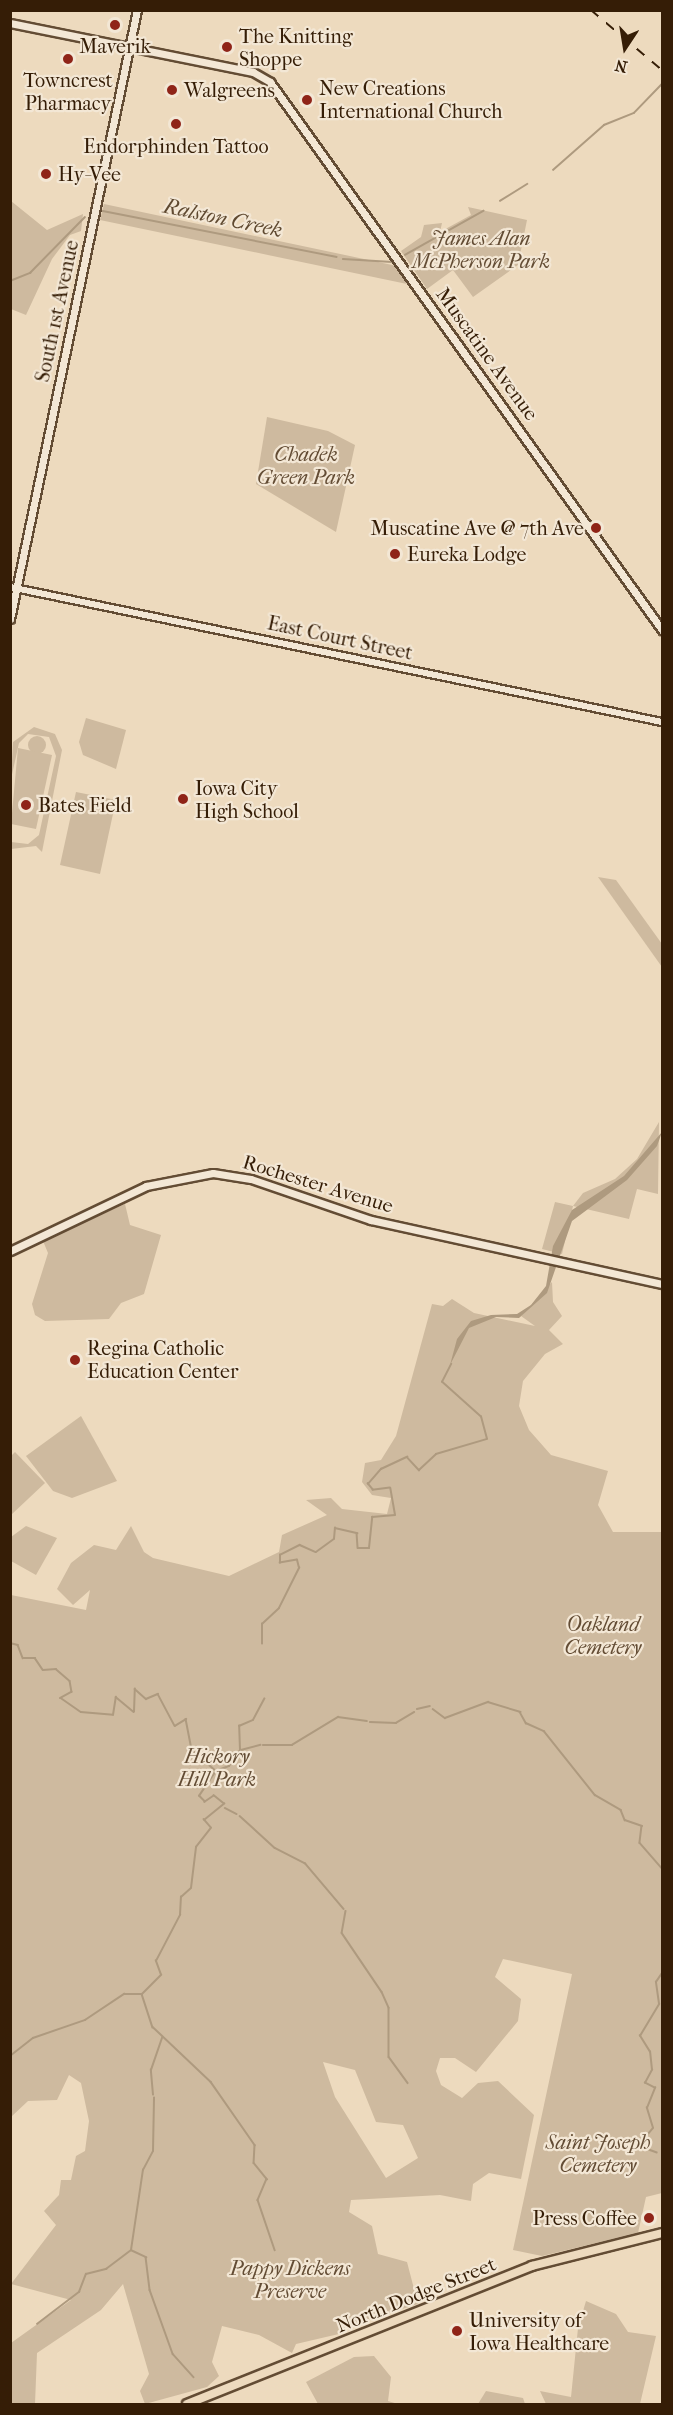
<!DOCTYPE html>
<style>
body{margin:0}
#map{position:relative;width:673px;height:2415px;overflow:hidden;background:#eddabe;font-family:"IM FELL French Canon",serif}
div>[style]{position:absolute}
[style*='--x']{left:calc(var(--x)*1px);top:calc(var(--y)*1px);width:calc(var(--w)*1px);rotate:calc(var(--a)*1deg)}
.green>*{inset:0;background:#ceba9f}
.round{border-radius:50%}
.water>*{inset:0;background:#ae9a7f}
.stream>*{height:1.5px;margin:-0.75px;padding:0 0.75px;transform-origin:0.75px;border-radius:0.75px;background:#ae9a7f}
.roads{filter:drop-shadow(2px 0 #634c34) drop-shadow(-2px 0 #634c34) drop-shadow(0 2px #634c34) drop-shadow(0 -2px #634c34)}
.tertiary>*{height:6px;margin:-3px;padding:0 3px;transform-origin:3px;border-radius:3px;background:#f3e7d5}
.secondary>*{height:7px;margin:-3.5px;padding:0 3.5px;transform-origin:3.5px;border-radius:3.5px;background:#f3e7d5}
.primary>*{height:8px;margin:-4px;padding:0 4px;transform-origin:4px;border-radius:4px;background:#eddabe}
.rail>*{height:1.5px;margin-top:-0.75px;transform-origin:0;background:repeating-linear-gradient(90deg,#351d06 0 10px,transparent 0 20px)}
.dots>*{width:16px;height:16px;translate:-50% -50%;box-sizing:border-box;border:3px solid #f3e7d5;border-radius:50%}
span{translate:-50% -50%;white-space:nowrap;text-align:center;line-height:1.15;-webkit-text-stroke:4.5px #f3e7d5;paint-order:stroke}
.poi-label{font-size:20px;color:#351d06}
.left{translate:0 -50%;text-align:left}
.right{translate:-100% -50%;text-align:right}
.park-label{font-size:20px;color:#634c34;font-style:italic}
.street-label{font-size:20px;color:#351d06}
.water-label{font-size:21px;color:#5f4930;font-style:italic}
.frame{position:absolute;inset:0;border:12px solid #351d06;pointer-events:none}
.north{position:absolute;left:595px;top:18px;width:60px;height:60px;-webkit-text-stroke:4px #f3e7d5;paint-order:stroke;rotate:192deg;font-size:16px;font-weight:700;line-height:24px;text-align:center;color:#351d06}
.north::after{content:'';display:block;margin:auto;width:21px;height:27px;background:#351d06;clip-path:polygon(50% 0,100% 100%,50% 72%,0 100%)}
</style>
<div id="map">
<div class="green">
<div style="clip-path:polygon(11px 201px,47px 230px,83px 214px,81px 231px,70px 235px,52px 259px,26px 315px,11px 309px)"></div>
<div style="clip-path:polygon(104px 204px,397px 266px,407px 284px,100px 220px)"></div>
<div style="clip-path:polygon(468px 207px,527px 220px,518px 265px,473px 297px,453px 270px,427px 289px,401px 251px,421px 237px,424px 225px,442px 223px,440px 232px,471px 215px)"></div>
<div style="clip-path:polygon(267px 417px,328px 431px,355px 445px,336px 532px,256px 484px)"></div>
<div style="clip-path:polygon(86px 718px,126px 730px,116px 769px,83px 755px,79px 742px)"></div>
<div style="clip-path:polygon(34px 727px,55px 734px,62px 750px,42px 852px,36px 846px,11px 849px,11px 842px,28px 844px,39px 835px,56px 756px,49px 737px,28px 734px,19px 743px,11px 779px,13px 742px)"></div>
<div class="round" style="left:28px;top:736px;width:18px;height:18px"></div>
<div style="clip-path:polygon(18px 748px,52px 755px,36px 829px,11px 824px)"></div>
<div style="clip-path:polygon(76px 792px,116px 800px,100px 874px,60px 865px)"></div>
<div style="clip-path:polygon(598px 877px,616px 880px,662px 944px,662px 967px)"></div>
<div style="clip-path:polygon(659px 1122px,658px 1194px,637px 1189px,629px 1219px,573px 1206px,562px 1254px,542px 1249px,555px 1202px,573px 1206px,583px 1193px,615px 1179px,637px 1159px)"></div>
<div style="clip-path:polygon(125px 1204px,130px 1225px,161px 1235px,144px 1294px,121px 1303px,109px 1319px,45px 1321px,35px 1315px,32px 1304px,48px 1253px,43px 1241px)"></div>
<div style="clip-path:polygon(evenodd,552px 1282px,553px 1302px,562px 1316px,549px 1330px,563px 1344px,545px 1354px,523px 1381px,519px 1406px,529px 1430px,551px 1455px,608px 1471px,598px 1505px,613px 1532px,662px 1532px,662px 2193px,646px 2197px,638px 2233px,542px 2256px,513px 2250px,572px 1974px,503px 1959px,495px 1977px,521px 1999px,518px 2021px,476px 2072px,455px 2058px,440px 2058px,436px 2071px,441px 2085px,462px 2098px,478px 2083px,498px 2081px,534px 2115px,521px 2179px,489px 2173px,473px 2184px,471px 2201px,440px 2195px,351px 2200px,349px 2212px,372px 2226px,378px 2254px,407px 2262px,418px 2304px,345px 2327px,343px 2333px,296px 2344px,292px 2353px,259px 2335px,222px 2326px,212px 2362px,219px 2376px,207px 2387px,145px 2404px,140px 2391px,149px 2374px,123px 2284px,101px 2310px,37px 2353px,35px 2404px,11px 2404px,11px 2343px,71px 2300px,11px 2284px,56px 2225px,44px 2211px,59px 2195px,61px 2180px,71px 2180px,76px 2156px,85px 2151px,89px 2121px,81px 2083px,69px 2075px,57px 2100px,28px 2101px,11px 2117px,11px 1595px,86px 1610px,90px 1590px,73px 1605px,57px 1589px,71px 1563px,94px 1545px,116px 1550px,131px 1526px,144px 1552px,153px 1558px,229px 1576px,279px 1552px,282px 1535px,327px 1515px,306px 1500px,331px 1498px,342px 1509px,387px 1514px,391px 1498px,372px 1495px,362px 1482px,365px 1463px,381px 1460px,396px 1436px,432px 1304px,443px 1306px,452px 1299px,474px 1313px,535px 1326px,521px 1316px,552px 1282px,323px 2062px,355px 2070px,376px 2122px,403px 2125px,418px 2158px,386px 2178px,335px 2097px,323px 2062px)"></div>
<div style="clip-path:polygon(81px 1416px,117px 1481px,72px 1498px,53px 1491px,26px 1456px)"></div>
<div style="clip-path:polygon(15px 1452px,45px 1483px,11px 1515px,11px 1456px)"></div>
<div style="clip-path:polygon(26px 1526px,57px 1538px,36px 1575px,11px 1561px,11px 1537px)"></div>
<div style="clip-path:polygon(586px 2301px,616px 2314px,628px 2332px,656px 2336px,640px 2404px,546px 2404px,540px 2391px,571px 2397px,578px 2328px)"></div>
<div style="clip-path:polygon(374px 2356px,391px 2377px,388px 2401px,398px 2404px,318px 2404px,306px 2382px,354px 2357px)"></div>
<div style="clip-path:polygon(486px 2391px,523px 2398px,525px 2404px,478px 2404px)"></div>
</div>
<div class="water">
<div style="clip-path:polygon(662px 1132px,657px 1146px,627px 1180px,572px 1221px,547px 1293px,519px 1318px,496px 1317px,469px 1328px,450px 1365px,457px 1339px,471px 1321px,491px 1315px,517px 1314px,531px 1305px,546px 1286px,553px 1246px,572px 1210px,624px 1176px)"></div>
</div>
<div class="stream">
<div style="--x:553;--y:170;--w:68;--a:-41.4"></div>
<div style="--x:604;--y:125;--w:32;--a:-22"></div>
<div style="--x:634;--y:113;--w:40;--a:-46"></div>
<div style="--x:500;--y:201;--w:32;--a:-32"></div>
<div style="--x:103;--y:211;--w:238;--a:11.1"></div>
<div style="--x:405;--y:255;--w:90;--a:-29.4"></div>
<div style="--x:343;--y:259;--w:49;--a:3.5"></div>
<div style="--x:10;--y:281;--w:22;--a:-22"></div>
<div style="--x:30;--y:273;--w:78;--a:-45.5"></div>
<div style="--x:10;--y:1643;--w:8;--a:14"></div>
<div style="--x:18;--y:1645;--w:14;--a:69"></div>
<div style="--x:23;--y:1658;--w:12;--a:0"></div>
<div style="--x:35;--y:1658;--w:14;--a:56"></div>
<div style="--x:43;--y:1670;--w:13;--a:-4"></div>
<div style="--x:56;--y:1669;--w:18;--a:41"></div>
<div style="--x:70;--y:1681;--w:11;--a:80"></div>
<div style="--x:72;--y:1692;--w:13;--a:151"></div>
<div style="--x:61;--y:1698;--w:24;--a:35"></div>
<div style="--x:81;--y:1712;--w:32;--a:5"></div>
<div style="--x:113;--y:1715;--w:18;--a:-81"></div>
<div style="--x:116;--y:1697;--w:23;--a:40"></div>
<div style="--x:134;--y:1712;--w:23;--a:-88"></div>
<div style="--x:135;--y:1689;--w:15;--a:42"></div>
<div style="--x:146;--y:1699;--w:13;--a:-23"></div>
<div style="--x:158;--y:1694;--w:36;--a:62"></div>
<div style="--x:175;--y:1726;--w:13;--a:-32"></div>
<div style="--x:186;--y:1719;--w:32;--a:79"></div>
<div style="--x:192;--y:1750;--w:32;--a:41"></div>
<div style="--x:216;--y:1771;--w:14;--a:-21"></div>
<div style="--x:229;--y:1766;--w:19;--a:-55"></div>
<div style="--x:240;--y:1750;--w:24;--a:-92"></div>
<div style="--x:239;--y:1726;--w:15;--a:-23"></div>
<div style="--x:253;--y:1720;--w:24;--a:-62"></div>
<div style="--x:262;--y:1644;--w:20;--a:-90"></div>
<div style="--x:262;--y:1624;--w:23;--a:-43"></div>
<div style="--x:279;--y:1608;--w:45;--a:-63.4"></div>
<div style="--x:299;--y:1568;--w:8;--a:-104"></div>
<div style="--x:297;--y:1560;--w:17;--a:170"></div>
<div style="--x:280;--y:1563;--w:8;--a:-90"></div>
<div style="--x:280;--y:1555;--w:22;--a:-27"></div>
<div style="--x:300;--y:1545;--w:17;--a:24"></div>
<div style="--x:316;--y:1552;--w:22;--a:-36"></div>
<div style="--x:334;--y:1539;--w:11;--a:-85"></div>
<div style="--x:335;--y:1528;--w:23;--a:13"></div>
<div style="--x:357;--y:1533;--w:15;--a:86"></div>
<div style="--x:358;--y:1548;--w:11;--a:0"></div>
<div style="--x:369;--y:1548;--w:31;--a:-84"></div>
<div style="--x:372;--y:1517;--w:23;--a:-5"></div>
<div style="--x:395;--y:1515;--w:27;--a:-100"></div>
<div style="--x:390;--y:1488;--w:17;--a:173"></div>
<div style="--x:373;--y:1490;--w:8;--a:-130"></div>
<div style="--x:368;--y:1484;--w:20;--a:-49"></div>
<div style="--x:381;--y:1469;--w:29;--a:-25"></div>
<div style="--x:407;--y:1457;--w:18;--a:47"></div>
<div style="--x:419;--y:1470;--w:23;--a:-43"></div>
<div style="--x:436;--y:1454;--w:53;--a:-16.4"></div>
<div style="--x:487;--y:1439;--w:23;--a:-105"></div>
<div style="--x:481;--y:1417;--w:52;--a:-138.1"></div>
<div style="--x:442;--y:1382;--w:20;--a:-63"></div>
<div style="--x:417;--y:1709;--w:13;--a:-13"></div>
<div style="--x:433;--y:1709;--w:15;--a:37"></div>
<div style="--x:445;--y:1718;--w:46;--a:-20.4"></div>
<div style="--x:488;--y:1702;--w:34;--a:17"></div>
<div style="--x:520;--y:1712;--w:13;--a:61"></div>
<div style="--x:526;--y:1723;--w:20;--a:24"></div>
<div style="--x:544;--y:1731;--w:82;--a:51.4"></div>
<div style="--x:595;--y:1795;--w:30;--a:30"></div>
<div style="--x:621;--y:1810;--w:11;--a:68"></div>
<div style="--x:625;--y:1820;--w:18;--a:19"></div>
<div style="--x:642;--y:1826;--w:17;--a:97"></div>
<div style="--x:640;--y:1843;--w:33;--a:49"></div>
<div style="--x:370;--y:1722;--w:26;--a:2"></div>
<div style="--x:396;--y:1723;--w:21;--a:-31"></div>
<div style="--x:263;--y:1745;--w:29;--a:0"></div>
<div style="--x:292;--y:1745;--w:54;--a:-31.3"></div>
<div style="--x:338;--y:1717;--w:29;--a:8"></div>
<div style="--x:241;--y:1750;--w:20;--a:-15"></div>
<div style="--x:225;--y:1808;--w:13;--a:27"></div>
<div style="--x:240;--y:1816;--w:47;--a:42.4"></div>
<div style="--x:275;--y:1848;--w:34;--a:27"></div>
<div style="--x:305;--y:1863;--w:60;--a:49.7"></div>
<div style="--x:346;--y:1911;--w:22;--a:100"></div>
<div style="--x:342;--y:1933;--w:71;--a:55.9"></div>
<div style="--x:382;--y:1992;--w:17;--a:66"></div>
<div style="--x:389;--y:2008;--w:49;--a:90"></div>
<div style="--x:389;--y:2057;--w:32;--a:54"></div>
<div style="--x:142;--y:1994;--w:35;--a:72"></div>
<div style="--x:153;--y:2027;--w:80;--a:43.5"></div>
<div style="--x:211;--y:2082;--w:77;--a:55.1"></div>
<div style="--x:255;--y:2145;--w:18;--a:93"></div>
<div style="--x:254;--y:2163;--w:21;--a:51"></div>
<div style="--x:267;--y:2179;--w:23;--a:113"></div>
<div style="--x:258;--y:2200;--w:53;--a:71.2"></div>
<div style="--x:10;--y:2056;--w:29;--a:-38"></div>
<div style="--x:33;--y:2038;--w:55;--a:-19.1"></div>
<div style="--x:85;--y:2020;--w:47;--a:-33.7"></div>
<div style="--x:124;--y:1994;--w:18;--a:0"></div>
<div style="--x:142;--y:1994;--w:27;--a:-45"></div>
<div style="--x:161;--y:1975;--w:15;--a:-110"></div>
<div style="--x:156;--y:1961;--w:52;--a:-62.4"></div>
<div style="--x:180;--y:1915;--w:18;--a:-87"></div>
<div style="--x:181;--y:1897;--w:13;--a:-42"></div>
<div style="--x:191;--y:1888;--w:41;--a:-83"></div>
<div style="--x:196;--y:1847;--w:24;--a:-52"></div>
<div style="--x:211;--y:1828;--w:11;--a:-131"></div>
<div style="--x:204;--y:1820;--w:26;--a:-39"></div>
<div style="--x:224;--y:1804;--w:13;--a:-141"></div>
<div style="--x:214;--y:1796;--w:11;--a:146"></div>
<div style="--x:205;--y:1802;--w:8;--a:-135"></div>
<div style="--x:199;--y:1796;--w:30;--a:-56"></div>
<div style="--x:153;--y:2095;--w:25;--a:-95"></div>
<div style="--x:151;--y:2070;--w:34;--a:-71"></div>
<div style="--x:657;--y:2153;--w:20;--a:-160"></div>
<div style="--x:638;--y:2146;--w:23;--a:-50"></div>
<div style="--x:653;--y:2128;--w:21;--a:-107"></div>
<div style="--x:647;--y:2108;--w:22;--a:-68"></div>
<div style="--x:655;--y:2088;--w:11;--a:-153"></div>
<div style="--x:645;--y:2083;--w:15;--a:-62"></div>
<div style="--x:652;--y:2070;--w:18;--a:-96"></div>
<div style="--x:650;--y:2052;--w:19;--a:-122"></div>
<div style="--x:640;--y:2036;--w:37;--a:-59"></div>
<div style="--x:659;--y:2004;--w:22;--a:-98"></div>
<div style="--x:656;--y:1982;--w:11;--a:-56"></div>
<div style="--x:131;--y:2250;--w:17;--a:25"></div>
<div style="--x:146;--y:2257;--w:33;--a:83"></div>
<div style="--x:150;--y:2290;--w:68;--a:70.2"></div>
<div style="--x:173;--y:2354;--w:31;--a:48"></div>
<div style="--x:37;--y:2324;--w:53;--a:-37.3"></div>
<div style="--x:79;--y:2292;--w:19;--a:-69"></div>
<div style="--x:86;--y:2274;--w:21;--a:-14"></div>
<div style="--x:106;--y:2269;--w:31;--a:-37"></div>
<div style="--x:131;--y:2250;--w:81;--a:-81.5"></div>
<div style="--x:143;--y:2170;--w:21;--a:-62"></div>
<div style="--x:153;--y:2151;--w:53;--a:-88.9"></div>
</div>
<div class="roads">
<div class="tertiary">
<div style="--x:10;--y:587;--w:666;--a:11.7"></div>
</div>
<div class="secondary">
<div style="--x:10;--y:23;--w:248;--a:11.4"></div>
<div style="--x:253;--y:72;--w:20;--a:30"></div>
<div style="--x:270;--y:82;--w:674;--a:54.42"></div>
<div style="--x:10;--y:619;--w:622;--a:-78.22"></div>
<div style="--x:10;--y:1251;--w:151;--a:-25.5"></div>
<div style="--x:146;--y:1186;--w:68;--a:-11"></div>
<div style="--x:213;--y:1173;--w:38;--a:9"></div>
<div style="--x:251;--y:1179;--w:127;--a:18.9"></div>
<div style="--x:371;--y:1220;--w:298;--a:12.4"></div>
</div>
<div class="primary">
<div style="--x:187;--y:2404;--w:372;--a:-21.8"></div>
<div style="--x:532;--y:2266;--w:134;--a:-14.2"></div>
</div>
</div>
<div class="rail">
<div style="--x:591;--y:10;--w:93;--a:40.2"></div>
</div>
<div class="dots">
<div style="left:115px;top:25px;background:#8f2418"></div>
<div style="left:227px;top:47px;background:#8f2418"></div>
<div style="left:68px;top:59px;background:#8f2418"></div>
<div style="left:172px;top:90px;background:#8f2418"></div>
<div style="left:307px;top:100px;background:#8f2418"></div>
<div style="left:176px;top:124px;background:#8f2418"></div>
<div style="left:46px;top:174px;background:#8f2418"></div>
<div style="left:596px;top:528px;background:#8f2418"></div>
<div style="left:395px;top:554px;background:#8f2418"></div>
<div style="left:183px;top:799px;background:#8f2418"></div>
<div style="left:26px;top:805px;background:#8f2418"></div>
<div style="left:75px;top:1360px;background:#8f2418"></div>
<div style="left:649px;top:2218px;background:#8f2418"></div>
<div style="left:457px;top:2331px;background:#8f2418"></div>
</div>
<div class="poi-label">
<span class="left" style="left:239px;top:48px">The Knitting<br>Shoppe</span>
<span style="left:115px;top:46px">Maverik</span>
<span style="left:68px;top:92px">Towncrest<br>Pharmacy</span>
<span class="left" style="left:319px;top:100px">New Creations<br>International Church</span>
<span class="left" style="left:184px;top:90px">Walgreens</span>
<span style="left:176px;top:146px">Endorphinden Tattoo</span>
<span class="left" style="left:58px;top:174px">Hy-Vee</span>
<span class="right" style="left:584px;top:528px">Muscatine Ave @ 7th Ave</span>
<span class="left" style="left:407px;top:554px">Eureka Lodge</span>
<span class="left" style="left:195px;top:800px">Iowa City<br>High School</span>
<span class="left" style="left:38px;top:805px">Bates Field</span>
<span class="left" style="left:87px;top:1360px">Regina Catholic<br>Education Center</span>
<span class="right" style="left:637px;top:2218px">Press Coffee</span>
<span class="left" style="left:469px;top:2332px">University of<br>Iowa Healthcare</span>
</div>
<div class="park-label">
<span style="left:481px;top:250px">James Alan<br>McPherson Park</span>
<span style="left:306px;top:466px">Chadek<br>Green Park</span>
<span style="left:603px;top:1636px">Oakland<br>Cemetery</span>
<span style="left:217px;top:1768px">Hickory<br>Hill Park</span>
<span style="left:598px;top:2154px">Saint Joseph<br>Cemetery</span>
<span style="left:290px;top:2280px">Pappy Dickens<br>Preserve</span>
</div>
<div class="street-label">
<span style="left:57px;top:311px;rotate:-78deg">South 1st Avenue</span>
<span style="left:487px;top:354px;rotate:54deg">Muscatine Avenue</span>
<span style="left:340px;top:638px;rotate:12deg">East Court Street</span>
<span style="left:318px;top:1184px;rotate:17deg">Rochester Avenue</span>
<span style="left:416px;top:2295px;rotate:-22deg">North Dodge Street</span>
</div>
<div class="water-label">
<span style="left:223px;top:218px;rotate:12deg">Ralston Creek</span>
</div>
<div class="frame"></div>
<div class="north">N</div>
</div>
